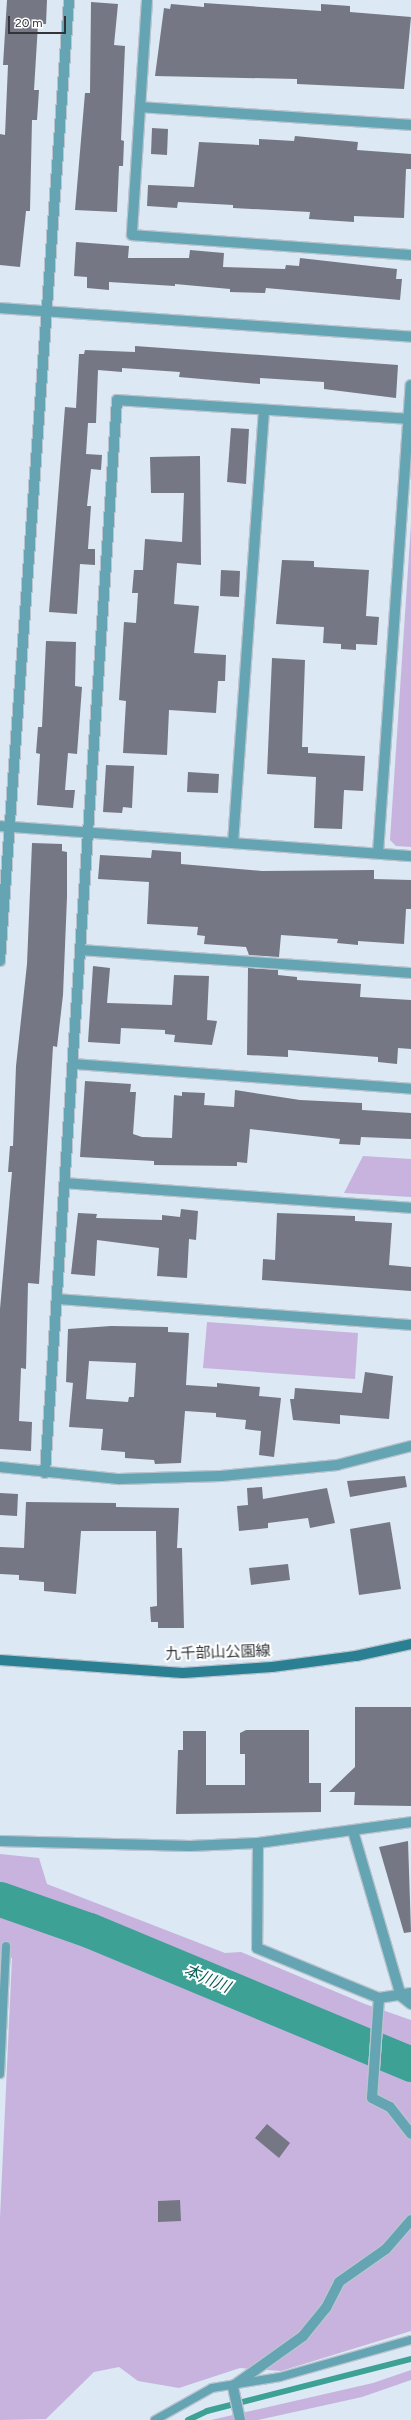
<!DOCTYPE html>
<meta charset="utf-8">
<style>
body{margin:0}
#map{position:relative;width:411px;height:2420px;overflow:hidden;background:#dce8f3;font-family:Figtree,"Noto Sans JP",sans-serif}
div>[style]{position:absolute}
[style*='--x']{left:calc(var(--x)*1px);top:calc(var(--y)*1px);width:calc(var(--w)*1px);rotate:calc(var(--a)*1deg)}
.green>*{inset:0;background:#c7b3de}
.stream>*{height:6px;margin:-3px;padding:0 3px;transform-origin:3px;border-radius:3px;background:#3da195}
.river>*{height:35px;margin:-17.5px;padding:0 17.5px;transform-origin:17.5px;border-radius:17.5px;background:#3da195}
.building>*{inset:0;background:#757784}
.roads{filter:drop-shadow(1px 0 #bac4ce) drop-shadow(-1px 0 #bac4ce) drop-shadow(0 1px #bac4ce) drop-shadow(0 -1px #bac4ce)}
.service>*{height:8px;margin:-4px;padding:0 4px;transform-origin:4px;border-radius:4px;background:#64a4b3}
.minor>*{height:10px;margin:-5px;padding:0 5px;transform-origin:5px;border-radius:5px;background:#64a4b3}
.tertiary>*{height:10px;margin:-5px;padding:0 5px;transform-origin:5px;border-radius:5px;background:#64a4b3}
.secondary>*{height:10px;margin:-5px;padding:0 5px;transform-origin:5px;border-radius:5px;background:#2a8092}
span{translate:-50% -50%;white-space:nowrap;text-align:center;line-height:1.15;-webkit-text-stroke:4px #fff;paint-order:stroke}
.street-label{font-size:15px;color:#313539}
.water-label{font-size:16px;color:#095e55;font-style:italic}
.scale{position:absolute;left:8px;top:16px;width:58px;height:18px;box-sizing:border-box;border:2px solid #313539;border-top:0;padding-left:5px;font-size:12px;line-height:14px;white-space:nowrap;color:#313539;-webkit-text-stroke:3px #fff;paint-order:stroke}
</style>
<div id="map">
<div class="green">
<div style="clip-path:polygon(411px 524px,411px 847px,396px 846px,390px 840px)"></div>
<div style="clip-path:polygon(363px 1156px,411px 1159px,411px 1197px,344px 1193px)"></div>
<div style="clip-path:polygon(207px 1322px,358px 1333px,355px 1379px,203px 1368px)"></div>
<div style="clip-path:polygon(0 1854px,39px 1858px,47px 1884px,225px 1953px,241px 1952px,365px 2004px,411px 2020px,411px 2049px,75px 1909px,0 1886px)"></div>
<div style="clip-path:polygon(0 1916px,64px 1935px,411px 2080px,411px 2331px,281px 2371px,240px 2368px,179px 2388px,138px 2381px,119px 2367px,94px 2372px,46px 2419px,0 2420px,0 2218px,12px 1958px,0 1954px)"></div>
<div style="clip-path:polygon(411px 2370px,411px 2380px,362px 2397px,258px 2420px,211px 2420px,373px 2383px)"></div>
</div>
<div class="stream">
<div style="--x:188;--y:2420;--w:21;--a:-25"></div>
<div style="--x:207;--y:2411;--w:211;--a:-14.3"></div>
</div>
<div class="river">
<div style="--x:0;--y:1899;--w:94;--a:19.2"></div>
<div style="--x:89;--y:1930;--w:349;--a:22.6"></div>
</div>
<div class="building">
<div style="clip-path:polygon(7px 0,47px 0,46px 24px,38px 24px,34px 90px,39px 90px,37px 120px,32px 120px,30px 211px,26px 211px,20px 267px,0 265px,0 134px,5px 135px,8px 65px,3px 65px)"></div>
<div style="clip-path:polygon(91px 2px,118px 4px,114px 45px,125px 46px,121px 140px,124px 141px,123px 166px,119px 166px,117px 212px,75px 210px,85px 93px,90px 93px)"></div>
<div style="clip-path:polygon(204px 3px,321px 11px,321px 4px,350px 6px,350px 12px,411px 17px,404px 89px,297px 84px,297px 79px,155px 76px,164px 8px,170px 9px,171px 4px,204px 7px)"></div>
<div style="clip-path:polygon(152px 128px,168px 129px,167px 155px,151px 154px)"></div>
<div style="clip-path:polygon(295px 136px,358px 142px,357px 150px,411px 154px,411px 169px,406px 169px,404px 218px,354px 216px,354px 222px,309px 219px,310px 212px,233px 208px,233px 205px,178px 202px,177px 208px,147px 206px,148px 185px,194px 187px,199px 142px,259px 145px,259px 139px,294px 141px)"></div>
<div style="clip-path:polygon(76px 242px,129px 246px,128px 258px,189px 258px,190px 250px,224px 253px,223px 267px,285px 269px,286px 265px,299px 266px,300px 258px,397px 269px,396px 279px,402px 279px,400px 300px,266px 288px,265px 293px,230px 292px,230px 289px,175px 284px,175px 286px,109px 282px,109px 290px,87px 288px,87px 277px,74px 276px)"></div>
<div style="clip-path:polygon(135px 346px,398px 365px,396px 398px,324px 389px,324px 382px,260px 378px,260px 384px,179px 377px,180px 372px,122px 368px,122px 372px,98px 370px,96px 423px,88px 423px,86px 454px,102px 455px,101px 470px,91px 469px,87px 506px,91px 506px,88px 549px,95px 549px,95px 565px,80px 564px,77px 614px,49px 612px,65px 407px,76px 408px,79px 354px,84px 354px,85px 350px,135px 352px)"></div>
<div style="clip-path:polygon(231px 428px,249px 429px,246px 484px,227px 482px)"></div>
<div style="clip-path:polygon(200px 456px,201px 565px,177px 563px,174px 604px,199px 606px,194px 653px,226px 655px,225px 681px,218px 681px,216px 713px,169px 710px,167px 755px,123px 753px,126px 701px,119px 700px,124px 622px,136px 623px,138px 593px,132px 593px,134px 570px,143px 570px,145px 539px,182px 542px,184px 493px,151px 493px,150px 457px)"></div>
<div style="clip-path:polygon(282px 560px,314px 561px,314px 567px,369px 570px,366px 616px,379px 617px,377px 645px,356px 644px,356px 650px,341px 649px,341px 644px,323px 643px,324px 627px,276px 624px)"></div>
<div style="clip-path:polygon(221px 570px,240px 571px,239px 597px,220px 596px)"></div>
<div style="clip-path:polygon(46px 641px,76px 642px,75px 686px,82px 687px,77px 754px,68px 753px,65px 790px,75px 790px,73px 808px,37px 805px,40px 754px,36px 753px,38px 727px,42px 727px)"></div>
<div style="clip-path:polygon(272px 658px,305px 660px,302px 747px,308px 747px,308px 753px,365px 756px,363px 791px,344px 790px,342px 829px,314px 828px,316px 777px,267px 774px)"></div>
<div style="clip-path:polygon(106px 765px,134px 766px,132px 808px,123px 807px,122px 813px,103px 812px)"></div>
<div style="clip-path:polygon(188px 772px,219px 774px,218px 793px,187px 792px)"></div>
<div style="clip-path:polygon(32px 843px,62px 844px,62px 851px,67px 852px,67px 897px,63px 995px,57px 1047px,53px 1046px,39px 1284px,28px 1283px,26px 1369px,21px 1368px,19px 1421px,32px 1422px,31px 1451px,0 1449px,0 1309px,12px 1172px,8px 1172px,10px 1146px,13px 1146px,16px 1066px,27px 964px)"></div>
<div style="clip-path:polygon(152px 850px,181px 852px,181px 864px,262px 871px,374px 870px,374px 879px,411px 880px,411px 909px,406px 909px,404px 944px,358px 941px,358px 945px,337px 943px,338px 939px,281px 935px,279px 957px,249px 955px,246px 947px,204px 944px,205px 936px,197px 935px,198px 927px,147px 924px,149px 882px,98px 879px,100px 855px,151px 858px)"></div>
<div style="clip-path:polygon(93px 966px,110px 968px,107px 1003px,172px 1005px,174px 975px,209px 976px,207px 1020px,217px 1021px,212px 1045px,174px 1042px,175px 1035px,165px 1034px,165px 1030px,121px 1028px,120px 1044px,88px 1042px)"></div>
<div style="clip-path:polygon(248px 968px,278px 970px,278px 975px,297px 977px,297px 980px,361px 984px,360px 997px,411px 1000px,411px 1049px,398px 1048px,397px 1064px,378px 1062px,378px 1057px,288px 1050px,288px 1057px,247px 1055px)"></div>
<div style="clip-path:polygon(85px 1081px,131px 1084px,130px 1092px,136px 1092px,133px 1134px,142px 1137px,172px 1138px,174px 1095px,182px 1096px,182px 1092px,205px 1093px,204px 1105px,234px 1107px,235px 1090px,300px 1100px,362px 1103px,362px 1110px,411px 1113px,411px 1139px,361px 1137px,360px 1145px,339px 1144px,340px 1139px,250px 1129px,247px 1163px,237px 1162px,237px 1166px,154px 1165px,154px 1161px,80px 1157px)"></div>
<div style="clip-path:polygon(181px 1209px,198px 1211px,196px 1240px,189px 1239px,187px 1278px,157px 1276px,159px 1248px,97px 1240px,95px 1276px,71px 1274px,78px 1213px,97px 1214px,96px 1218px,162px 1220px,162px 1215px,180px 1217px)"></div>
<div style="clip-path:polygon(277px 1213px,355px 1216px,355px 1221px,392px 1223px,389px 1265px,411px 1267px,411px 1291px,262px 1280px,263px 1259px,275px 1260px)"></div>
<div style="clip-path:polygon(evenodd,111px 1326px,168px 1327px,168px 1332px,189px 1333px,186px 1385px,217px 1387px,217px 1383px,260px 1387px,259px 1396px,281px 1398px,274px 1457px,259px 1455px,261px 1431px,245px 1429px,246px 1420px,216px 1417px,216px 1413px,185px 1411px,181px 1463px,155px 1464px,154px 1460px,125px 1458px,125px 1452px,101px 1450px,103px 1429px,69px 1427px,73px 1383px,66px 1382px,68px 1329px,111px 1326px,89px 1361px,136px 1363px,134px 1397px,129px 1397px,128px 1402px,86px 1399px,89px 1361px)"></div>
<div style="clip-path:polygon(365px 1372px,393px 1376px,389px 1419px,340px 1415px,340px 1424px,293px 1420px,290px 1399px,294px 1399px,295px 1388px,362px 1393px)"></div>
<div style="clip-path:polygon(405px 1476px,407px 1487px,350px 1497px,347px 1481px)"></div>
<div style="clip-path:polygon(262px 1487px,263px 1499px,327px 1488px,335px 1523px,310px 1528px,308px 1518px,268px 1523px,268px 1528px,239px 1531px,237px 1506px,248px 1505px,247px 1488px)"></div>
<div style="clip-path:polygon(0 1493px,18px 1494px,17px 1516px,0 1515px)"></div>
<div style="clip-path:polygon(26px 1502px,116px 1503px,116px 1507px,179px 1508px,177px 1548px,182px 1548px,184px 1628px,158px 1628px,158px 1622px,151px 1622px,150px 1607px,157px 1606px,156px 1531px,81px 1531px,76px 1594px,44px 1591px,44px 1582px,19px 1580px,19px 1575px,0 1574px,0 1547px,24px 1548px)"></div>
<div style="clip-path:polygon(390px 1522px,401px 1589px,359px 1595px,350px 1529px)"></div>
<div style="clip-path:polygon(288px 1564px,290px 1580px,251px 1585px,249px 1568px)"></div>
<div style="clip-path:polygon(355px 1707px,411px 1707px,411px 1806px,354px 1805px,355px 1792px,329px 1792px,355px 1767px)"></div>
<div style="clip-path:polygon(246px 1730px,309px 1730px,309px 1783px,321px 1783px,321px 1812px,176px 1814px,178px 1750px,183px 1750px,183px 1731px,206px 1731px,206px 1785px,245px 1785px,245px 1754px,240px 1754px,240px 1733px)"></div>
<div style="clip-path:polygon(408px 1841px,411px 1932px,404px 1933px,379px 1847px)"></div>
<div style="clip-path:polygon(267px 2124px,290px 2143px,279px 2158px,255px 2138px)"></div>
<div style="clip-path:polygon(180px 2200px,181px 2221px,158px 2222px,158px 2201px)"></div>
</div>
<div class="roads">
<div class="service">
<div style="--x:0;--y:2074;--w:128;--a:-87.3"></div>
<div style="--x:155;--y:2420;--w:65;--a:-29.3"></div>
<div style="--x:212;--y:2388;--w:69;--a:-9.2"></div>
<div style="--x:280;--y:2377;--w:136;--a:-15.8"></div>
</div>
<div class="minor">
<div style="--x:147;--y:0;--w:235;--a:93.7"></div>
<div style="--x:132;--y:235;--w:280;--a:4.1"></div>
<div style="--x:140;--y:107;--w:272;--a:3.8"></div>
<div style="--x:0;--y:826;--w:412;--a:4.2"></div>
<div style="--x:233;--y:843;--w:434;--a:-85.9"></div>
<div style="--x:378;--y:853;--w:469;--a:-86"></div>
<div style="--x:82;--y:950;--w:330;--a:4"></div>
<div style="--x:74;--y:1064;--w:338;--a:4.2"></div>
<div style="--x:65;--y:1183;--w:347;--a:4.1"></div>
<div style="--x:57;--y:1299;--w:355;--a:4.2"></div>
<div style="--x:0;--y:1467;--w:120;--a:5.8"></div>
<div style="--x:119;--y:1479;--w:102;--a:-1.7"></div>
<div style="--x:221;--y:1476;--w:117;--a:-5.4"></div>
<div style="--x:337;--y:1465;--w:76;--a:-14.4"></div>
<div style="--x:45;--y:1473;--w:1075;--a:-86.16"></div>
<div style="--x:117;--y:400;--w:293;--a:3.7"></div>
<div style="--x:353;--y:1831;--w:172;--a:73.8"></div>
<div style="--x:401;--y:1996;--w:13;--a:39"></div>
<div style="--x:0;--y:1841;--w:190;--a:1.5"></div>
<div style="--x:190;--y:1846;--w:68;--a:-2.5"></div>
<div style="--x:258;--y:1843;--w:154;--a:-7.8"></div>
<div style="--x:258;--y:1843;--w:105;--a:90.5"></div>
<div style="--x:257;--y:1948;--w:132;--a:22.3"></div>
<div style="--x:379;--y:1998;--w:32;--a:-9"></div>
<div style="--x:379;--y:1998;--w:100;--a:94"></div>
<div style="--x:372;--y:2098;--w:20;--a:27"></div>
<div style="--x:390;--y:2107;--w:34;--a:52"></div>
<div style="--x:240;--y:2420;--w:35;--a:-102"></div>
<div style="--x:233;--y:2386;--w:86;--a:-35.5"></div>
<div style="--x:303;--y:2336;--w:36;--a:-51"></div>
<div style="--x:326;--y:2308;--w:29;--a:-63"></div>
<div style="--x:339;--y:2282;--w:57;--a:-35.1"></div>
<div style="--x:386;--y:2249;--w:38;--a:-49"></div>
</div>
<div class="tertiary">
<div style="--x:0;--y:308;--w:412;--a:4"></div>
<div style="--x:0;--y:961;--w:963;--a:-85.89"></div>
</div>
<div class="secondary">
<div style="--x:0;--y:1660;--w:183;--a:4.1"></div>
<div style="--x:183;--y:1673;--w:89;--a:-3.9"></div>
<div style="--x:272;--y:1667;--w:85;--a:-7.5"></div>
<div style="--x:356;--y:1656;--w:56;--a:-12.3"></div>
</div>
</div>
<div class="street-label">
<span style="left:218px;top:1653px;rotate:-2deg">九千部山公園線</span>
</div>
<div class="water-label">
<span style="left:207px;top:1979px;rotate:23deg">本川川</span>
</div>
<div class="scale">20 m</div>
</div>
